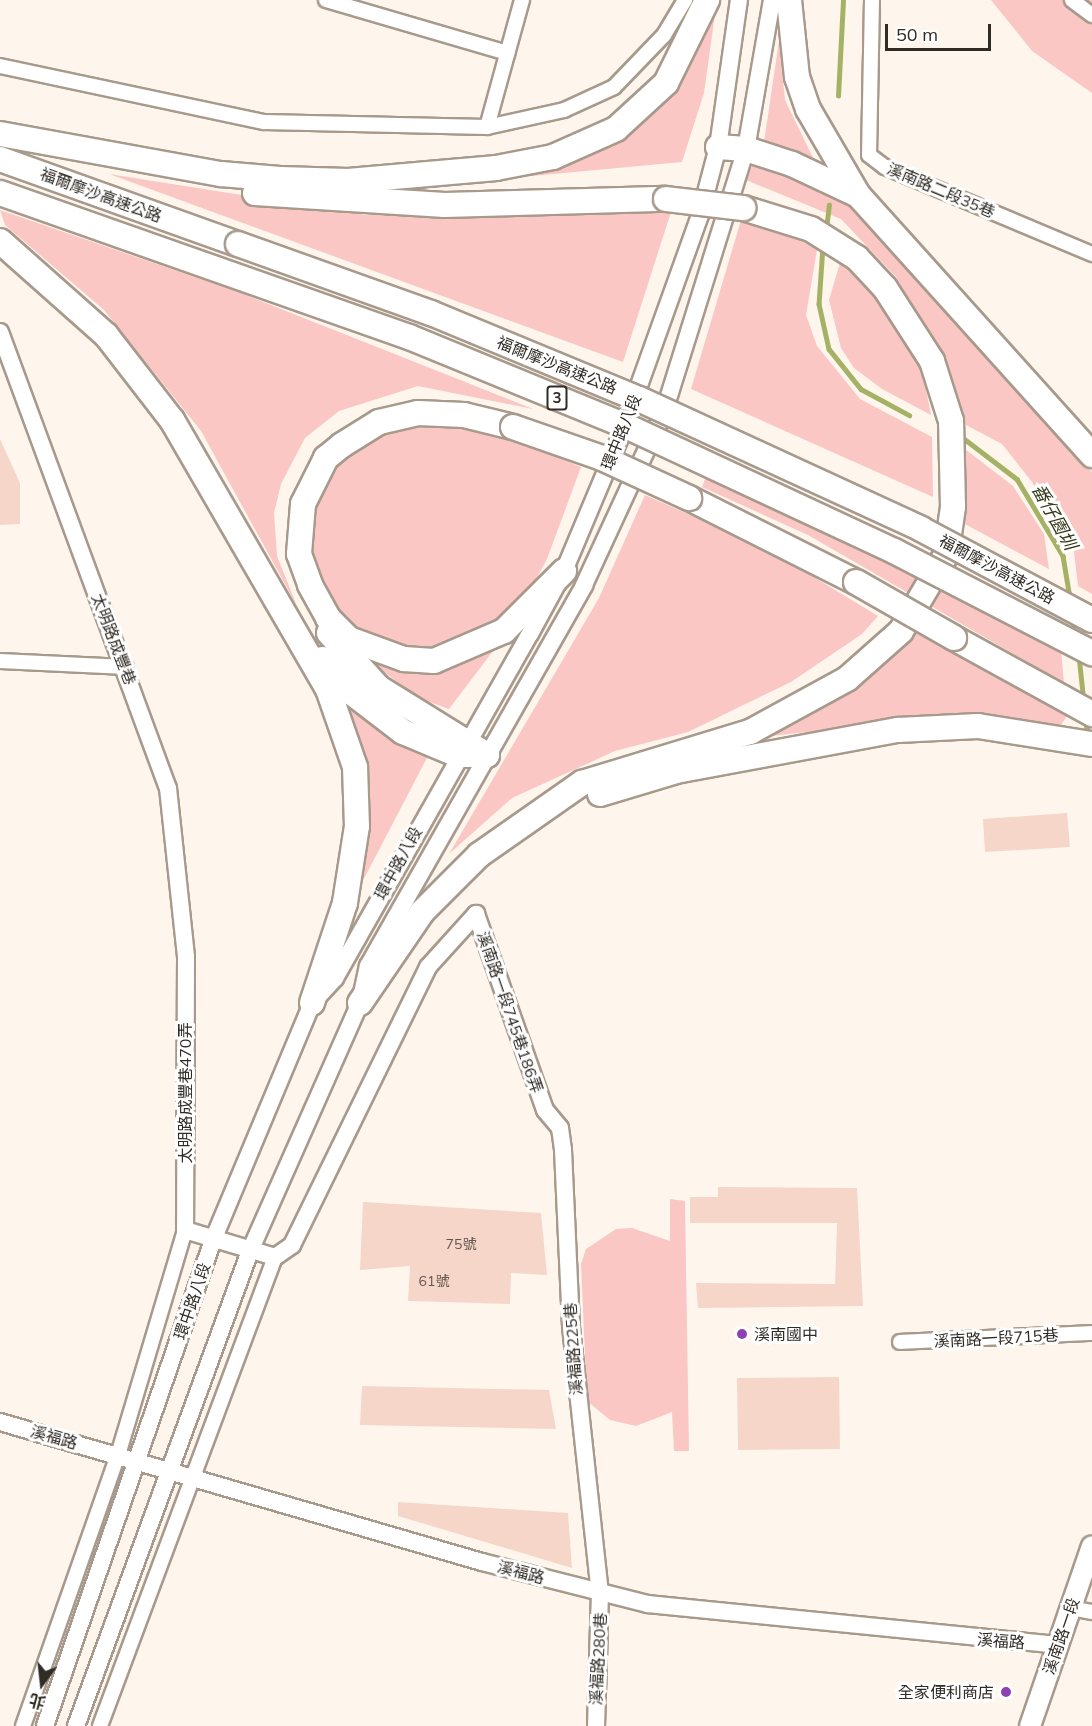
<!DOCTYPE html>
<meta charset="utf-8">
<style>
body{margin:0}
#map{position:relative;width:1092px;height:1726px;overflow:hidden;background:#fef6ed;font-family:Mulish,"Noto Sans TC",sans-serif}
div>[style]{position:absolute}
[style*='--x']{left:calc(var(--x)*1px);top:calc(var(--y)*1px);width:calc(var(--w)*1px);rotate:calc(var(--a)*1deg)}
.green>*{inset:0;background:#fac7c4}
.stream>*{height:4.5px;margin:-2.25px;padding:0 2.25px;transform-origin:2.25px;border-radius:2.25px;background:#a5b266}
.building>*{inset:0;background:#f6d6c8}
.roads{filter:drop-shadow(2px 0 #a79a8c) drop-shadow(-2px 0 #a79a8c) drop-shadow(0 2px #a79a8c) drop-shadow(0 -2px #a79a8c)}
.minor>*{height:14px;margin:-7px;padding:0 7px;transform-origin:7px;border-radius:7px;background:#fff}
.tertiary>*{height:16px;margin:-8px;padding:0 8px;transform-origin:8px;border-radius:8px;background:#fff}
.secondary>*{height:20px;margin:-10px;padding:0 10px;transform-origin:10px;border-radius:10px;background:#fff}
.motorway>*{height:24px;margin:-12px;padding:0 12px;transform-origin:12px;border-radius:12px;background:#fff}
.bridges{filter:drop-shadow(2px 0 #a79a8c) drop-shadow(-2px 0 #a79a8c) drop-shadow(0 2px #a79a8c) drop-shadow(0 -2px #a79a8c)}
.motorway-bridge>*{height:24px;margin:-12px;padding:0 12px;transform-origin:12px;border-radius:12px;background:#fff}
.dots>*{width:16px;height:16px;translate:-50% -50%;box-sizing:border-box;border:3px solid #fff;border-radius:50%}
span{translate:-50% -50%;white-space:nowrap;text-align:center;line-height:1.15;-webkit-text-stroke:6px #fff;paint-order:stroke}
.number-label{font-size:14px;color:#62564e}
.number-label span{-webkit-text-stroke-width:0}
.shield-label span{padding:2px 4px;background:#fff;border:2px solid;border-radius:4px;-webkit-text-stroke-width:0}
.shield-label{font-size:15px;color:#302b25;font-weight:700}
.street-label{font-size:16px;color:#302b25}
.poi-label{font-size:16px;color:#302b25}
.left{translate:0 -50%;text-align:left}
.right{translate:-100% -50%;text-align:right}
.water-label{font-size:18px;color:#323716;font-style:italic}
.north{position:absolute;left:12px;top:1654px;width:60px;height:60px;-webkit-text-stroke:4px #fff;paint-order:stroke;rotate:195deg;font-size:16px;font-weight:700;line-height:24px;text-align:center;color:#302b25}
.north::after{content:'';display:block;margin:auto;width:21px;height:27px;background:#302b25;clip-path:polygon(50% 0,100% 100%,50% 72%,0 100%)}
.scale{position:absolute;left:885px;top:24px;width:106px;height:27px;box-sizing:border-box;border:3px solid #302b25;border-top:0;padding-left:8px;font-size:18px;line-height:21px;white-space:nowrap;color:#302b25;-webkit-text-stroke:4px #fff;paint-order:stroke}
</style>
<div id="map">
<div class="green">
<div style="clip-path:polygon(717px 0,704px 93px,682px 162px,500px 179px,622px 138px,648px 117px,677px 91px)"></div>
<div style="clip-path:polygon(991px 0,1092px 0,1092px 93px,1032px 51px)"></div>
<div style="clip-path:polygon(779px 41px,785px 100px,815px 162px,764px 142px)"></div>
<div style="clip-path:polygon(753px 164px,843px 198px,877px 228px,1092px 472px,1092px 594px,1078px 586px,1074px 552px,1032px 482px,1002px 444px,966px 425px,939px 355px,896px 277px,841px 219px,746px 180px)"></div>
<div style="clip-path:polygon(109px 174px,367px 215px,671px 212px,623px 362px)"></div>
<div style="clip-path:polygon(0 210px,241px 293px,533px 409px,418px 386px,339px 411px,305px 438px,281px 484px,274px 513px,277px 556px,297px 606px,201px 431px,104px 310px,5px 225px)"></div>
<div style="clip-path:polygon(741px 220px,772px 224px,817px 250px,806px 315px,817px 346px,860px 399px,932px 437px,933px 497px,691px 389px)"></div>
<div style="clip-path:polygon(840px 263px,877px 296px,910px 348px,923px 374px,931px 415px,882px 389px,854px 368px,841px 348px,829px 300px)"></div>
<div style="clip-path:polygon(438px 423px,500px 433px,581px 467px,547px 559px,525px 600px,485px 636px,421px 651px,363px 640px,338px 616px,308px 548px,313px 507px,328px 473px,356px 449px,387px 430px)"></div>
<div style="clip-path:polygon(961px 446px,1013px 486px,1044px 534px,1049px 569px,961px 522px)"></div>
<div style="clip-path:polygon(707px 474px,1061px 650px,1064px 683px,808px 535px,702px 487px)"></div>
<div style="clip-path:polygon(645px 495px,771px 551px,878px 616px,862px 634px,791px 682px,688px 732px,615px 751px,512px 798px,449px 854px,599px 598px)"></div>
<div style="clip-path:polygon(916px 629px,1068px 714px,1061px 725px,985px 717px,926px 719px,762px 737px,893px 657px)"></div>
<div style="clip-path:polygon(345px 642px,447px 665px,496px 647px,449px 709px,418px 698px)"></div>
<div style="clip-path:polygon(347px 702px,429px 754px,357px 892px,359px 749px)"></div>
<div style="clip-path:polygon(670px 1199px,685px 1201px,689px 1451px,674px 1451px,672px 1412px,636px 1426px,610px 1420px,587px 1401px,581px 1264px,586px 1249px,616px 1229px,632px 1228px,670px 1241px)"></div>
</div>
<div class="stream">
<div style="--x:838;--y:96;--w:96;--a:-87"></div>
<div style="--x:826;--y:229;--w:24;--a:-83"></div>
<div style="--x:823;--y:246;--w:58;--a:93.9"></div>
<div style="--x:819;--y:304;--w:46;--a:77.5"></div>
<div style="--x:829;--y:349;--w:51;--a:51.3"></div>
<div style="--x:861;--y:389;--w:55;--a:28.4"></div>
<div style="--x:962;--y:437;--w:69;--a:37.4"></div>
<div style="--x:1017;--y:479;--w:90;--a:59.1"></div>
<div style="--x:1063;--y:556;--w:43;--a:80.5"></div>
<div style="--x:1073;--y:618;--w:18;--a:84"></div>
<div style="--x:1079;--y:656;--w:46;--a:83.8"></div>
<div style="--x:1085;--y:719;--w:18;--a:77"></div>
</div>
<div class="building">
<div style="clip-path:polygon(0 439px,20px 483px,20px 524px,0 525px)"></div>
<div style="clip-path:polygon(1067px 813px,1070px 847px,985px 852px,983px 819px)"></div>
<div style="clip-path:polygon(718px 1187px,857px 1188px,863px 1306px,698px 1308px,696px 1283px,835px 1284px,837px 1223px,690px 1223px,690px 1197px,718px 1197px)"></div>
<div style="clip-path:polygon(363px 1202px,541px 1213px,547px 1275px,511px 1273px,510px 1304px,408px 1301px,410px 1266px,360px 1270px)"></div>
<div style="clip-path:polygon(839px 1377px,840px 1449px,738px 1450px,737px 1378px)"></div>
<div style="clip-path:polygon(362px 1386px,549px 1390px,556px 1429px,360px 1425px)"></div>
<div style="clip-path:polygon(398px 1502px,568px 1513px,572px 1568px,398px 1516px)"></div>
</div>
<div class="roads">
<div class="minor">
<div style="--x:326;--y:0;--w:189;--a:16.3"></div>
<div style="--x:872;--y:0;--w:155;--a:91.1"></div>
<div style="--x:869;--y:155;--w:20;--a:37"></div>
<div style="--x:885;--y:167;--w:225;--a:22.8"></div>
<div style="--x:1072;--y:0;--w:25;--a:37"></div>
<div style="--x:0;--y:66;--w:270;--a:12"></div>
<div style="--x:264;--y:122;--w:223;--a:1.3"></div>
<div style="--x:487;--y:127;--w:79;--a:-12.4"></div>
<div style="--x:564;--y:110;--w:55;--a:-24.7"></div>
<div style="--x:614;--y:87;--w:72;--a:-46.1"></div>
<div style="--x:664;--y:35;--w:41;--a:-59"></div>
<div style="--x:487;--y:127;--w:132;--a:-74.6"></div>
<div style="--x:0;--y:661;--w:126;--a:2.7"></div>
<div style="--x:900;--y:1342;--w:192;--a:-2.7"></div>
<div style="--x:1071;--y:1608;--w:21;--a:11"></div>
<div style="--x:23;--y:1726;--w:287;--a:-70.7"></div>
<div style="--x:118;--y:1455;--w:235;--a:-73.4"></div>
<div style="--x:100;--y:1726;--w:501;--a:-69.54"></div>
</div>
<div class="tertiary">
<div style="--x:0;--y:332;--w:486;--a:69.8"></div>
<div style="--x:168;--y:788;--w:170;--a:83.9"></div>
<div style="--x:186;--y:957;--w:273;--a:90.2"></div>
<div style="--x:185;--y:1230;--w:94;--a:16.7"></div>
<div style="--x:275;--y:1257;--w:21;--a:-35"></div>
<div style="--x:292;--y:1245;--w:309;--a:-63.9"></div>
<div style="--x:428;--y:967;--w:72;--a:-47.8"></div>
<div style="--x:476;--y:914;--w:208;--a:70.6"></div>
<div style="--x:545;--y:1110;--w:23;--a:50"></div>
<div style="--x:560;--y:1128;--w:22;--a:82"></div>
<div style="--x:563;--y:1150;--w:177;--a:87.4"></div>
<div style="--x:571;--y:1327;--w:267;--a:83.8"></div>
<div style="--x:600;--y:1592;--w:134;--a:91.7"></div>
<div style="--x:0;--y:1422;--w:502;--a:16.2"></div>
<div style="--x:482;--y:1562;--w:171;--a:14.2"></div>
<div style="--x:648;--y:1604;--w:411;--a:5.7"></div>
<div style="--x:45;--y:1726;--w:514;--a:-70.93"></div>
<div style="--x:213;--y:1240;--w:257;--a:-67.3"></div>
<div style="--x:312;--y:1003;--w:34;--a:-47"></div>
<div style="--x:335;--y:978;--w:395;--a:-60.5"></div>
<div style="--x:530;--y:634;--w:72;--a:-61.6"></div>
<div style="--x:564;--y:571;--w:150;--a:-67.2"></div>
<div style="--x:622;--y:433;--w:232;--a:-70.3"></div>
<div style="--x:700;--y:215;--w:70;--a:-75.2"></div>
<div style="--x:718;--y:147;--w:148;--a:-81.9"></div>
<div style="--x:76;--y:1726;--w:506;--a:-69.88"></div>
<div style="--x:250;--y:1251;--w:271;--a:-66.1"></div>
<div style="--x:360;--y:1003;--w:38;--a:-78"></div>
<div style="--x:368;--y:966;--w:438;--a:-60.4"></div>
<div style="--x:584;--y:585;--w:191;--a:-65.2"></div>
<div style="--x:664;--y:412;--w:275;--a:-72.7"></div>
<div style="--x:746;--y:149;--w:151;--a:-80.1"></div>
</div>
<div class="secondary">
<div style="--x:1030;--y:1726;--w:190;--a:-71"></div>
</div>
<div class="motorway">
<div style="--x:789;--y:0;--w:77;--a:84.1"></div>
<div style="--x:797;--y:77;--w:34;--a:71"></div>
<div style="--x:808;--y:109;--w:99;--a:59.8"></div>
<div style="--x:858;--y:195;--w:350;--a:48"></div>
<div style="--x:0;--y:134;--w:225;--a:10.3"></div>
<div style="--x:221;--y:174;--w:59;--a:4.8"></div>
<div style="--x:280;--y:179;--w:68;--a:1.7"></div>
<div style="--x:348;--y:181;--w:149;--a:-5"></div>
<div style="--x:496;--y:168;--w:58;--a:-10.9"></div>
<div style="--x:553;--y:157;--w:69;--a:-24"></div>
<div style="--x:616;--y:129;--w:68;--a:-42.6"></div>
<div style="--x:666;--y:83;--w:93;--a:-63.7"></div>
<div style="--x:718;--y:147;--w:28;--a:4"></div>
<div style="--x:746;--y:149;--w:48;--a:18.1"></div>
<div style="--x:792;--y:164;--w:73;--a:25.2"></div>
<div style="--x:0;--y:159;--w:253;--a:19.7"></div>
<div style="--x:255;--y:193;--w:190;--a:3.6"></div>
<div style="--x:445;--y:205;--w:221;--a:-1.6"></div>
<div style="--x:0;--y:241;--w:142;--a:41.6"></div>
<div style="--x:106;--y:335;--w:108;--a:52.2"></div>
<div style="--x:172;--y:420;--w:311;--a:59.9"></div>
<div style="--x:328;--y:689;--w:83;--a:70.9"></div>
<div style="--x:355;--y:767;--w:59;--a:88.1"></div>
<div style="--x:357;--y:826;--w:78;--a:98.9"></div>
<div style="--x:345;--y:903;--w:105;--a:108.3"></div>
<div style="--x:513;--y:427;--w:50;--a:-166.2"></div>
<div style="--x:464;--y:415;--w:46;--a:-177.5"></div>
<div style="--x:418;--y:413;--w:40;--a:167"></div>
<div style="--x:379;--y:422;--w:44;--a:148.1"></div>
<div style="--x:342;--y:445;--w:21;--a:141"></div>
<div style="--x:326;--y:458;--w:51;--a:116.6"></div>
<div style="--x:303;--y:504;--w:50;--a:94.6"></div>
<div style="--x:299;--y:554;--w:33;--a:70"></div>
<div style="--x:310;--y:585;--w:38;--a:61"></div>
<div style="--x:328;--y:618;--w:30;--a:45"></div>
<div style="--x:349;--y:639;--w:59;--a:20"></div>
<div style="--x:404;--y:659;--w:30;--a:4"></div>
<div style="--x:434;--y:661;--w:76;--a:-23.2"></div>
<div style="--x:504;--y:631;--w:85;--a:-45"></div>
<div style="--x:689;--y:498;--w:187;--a:26.7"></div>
<div style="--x:329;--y:633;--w:74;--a:47.7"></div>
<div style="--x:379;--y:688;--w:127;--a:31.8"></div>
<div style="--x:954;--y:638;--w:158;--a:28.8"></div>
<div style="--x:322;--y:659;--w:45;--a:48.6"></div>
<div style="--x:352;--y:693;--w:64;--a:37.4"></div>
<div style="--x:403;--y:732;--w:60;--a:22.7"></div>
<div style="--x:458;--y:755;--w:29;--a:0"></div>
<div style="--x:600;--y:794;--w:79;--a:-16.8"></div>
<div style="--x:676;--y:771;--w:226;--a:-10.5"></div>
<div style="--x:898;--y:730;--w:80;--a:-2.9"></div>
<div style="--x:978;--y:726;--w:115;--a:9"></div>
<div style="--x:360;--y:1003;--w:110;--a:-55.7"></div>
<div style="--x:422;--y:912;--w:81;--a:-45"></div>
<div style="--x:479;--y:855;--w:126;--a:-35"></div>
<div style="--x:582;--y:783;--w:176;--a:-16.9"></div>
<div style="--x:750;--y:732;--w:111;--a:-28.7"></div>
<div style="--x:847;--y:679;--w:72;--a:-41.6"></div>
<div style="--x:901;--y:631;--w:88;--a:-59.4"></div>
<div style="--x:946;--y:555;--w:49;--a:-81.7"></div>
<div style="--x:953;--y:507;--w:86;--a:-91.3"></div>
<div style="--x:951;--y:421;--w:63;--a:-107.6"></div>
<div style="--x:932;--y:361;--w:87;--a:-122.8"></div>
<div style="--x:885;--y:288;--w:41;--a:-133"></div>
<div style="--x:857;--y:258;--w:54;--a:-147.8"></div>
<div style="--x:811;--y:229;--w:71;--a:-162.8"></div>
</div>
</div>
<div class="bridges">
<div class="motorway-bridge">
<div style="--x:0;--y:193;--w:434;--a:19.4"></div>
<div style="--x:409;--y:337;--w:237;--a:22.3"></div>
<div style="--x:628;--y:427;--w:293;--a:25"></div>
<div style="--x:894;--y:551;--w:223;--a:27.3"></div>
<div style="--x:666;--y:199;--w:78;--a:6.7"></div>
<div style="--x:238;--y:244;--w:205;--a:19.7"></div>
<div style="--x:431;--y:313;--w:225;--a:22.5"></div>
<div style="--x:639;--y:399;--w:311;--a:24.7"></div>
<div style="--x:921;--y:529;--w:194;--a:28"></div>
<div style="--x:513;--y:427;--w:94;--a:19.2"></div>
<div style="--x:602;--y:458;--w:96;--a:24.7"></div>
<div style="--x:856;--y:582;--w:113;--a:29.7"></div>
</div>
</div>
<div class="dots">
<div style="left:742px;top:1334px;background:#8c42b4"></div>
<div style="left:1006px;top:1692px;background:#8c42b4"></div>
</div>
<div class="number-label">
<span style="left:461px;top:1244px">75號</span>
<span style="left:434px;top:1281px">61號</span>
</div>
<div class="shield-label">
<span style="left:557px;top:398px">3</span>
</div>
<div class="street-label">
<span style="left:941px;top:190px;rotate:23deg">溪南路二段35巷</span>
<span style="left:101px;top:195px;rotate:20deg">福爾摩沙高速公路</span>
<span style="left:557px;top:365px;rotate:22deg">福爾摩沙高速公路</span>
<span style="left:621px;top:432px;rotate:-68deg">環中路八段</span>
<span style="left:997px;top:569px;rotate:28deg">福爾摩沙高速公路</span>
<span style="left:114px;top:639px;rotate:69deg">太明路成豐巷</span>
<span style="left:398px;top:863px;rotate:-61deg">環中路八段</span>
<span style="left:510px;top:1012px;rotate:71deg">溪南路一段745巷186弄</span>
<span style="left:185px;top:1093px;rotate:-90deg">太明路成豐巷470弄</span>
<span style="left:192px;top:1301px;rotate:-71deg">環中路八段</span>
<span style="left:996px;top:1338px;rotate:-3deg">溪南路一段715巷</span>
<span style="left:573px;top:1349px;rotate:-94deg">溪福路225巷</span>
<span style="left:54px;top:1437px;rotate:16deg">溪福路</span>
<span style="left:521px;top:1572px;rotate:15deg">溪福路</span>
<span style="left:1061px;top:1636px;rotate:-71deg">溪南路一段</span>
<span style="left:1001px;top:1641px;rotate:4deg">溪福路</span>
<span style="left:598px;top:1659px;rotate:-87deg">溪福路280巷</span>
</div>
<div class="poi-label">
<span class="left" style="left:754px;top:1334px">溪南國中</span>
<span class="right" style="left:994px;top:1692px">全家便利商店</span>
</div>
<div class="water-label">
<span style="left:1054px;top:517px;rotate:61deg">番仔園圳</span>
</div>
<div class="north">北</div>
<div class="scale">50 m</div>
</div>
